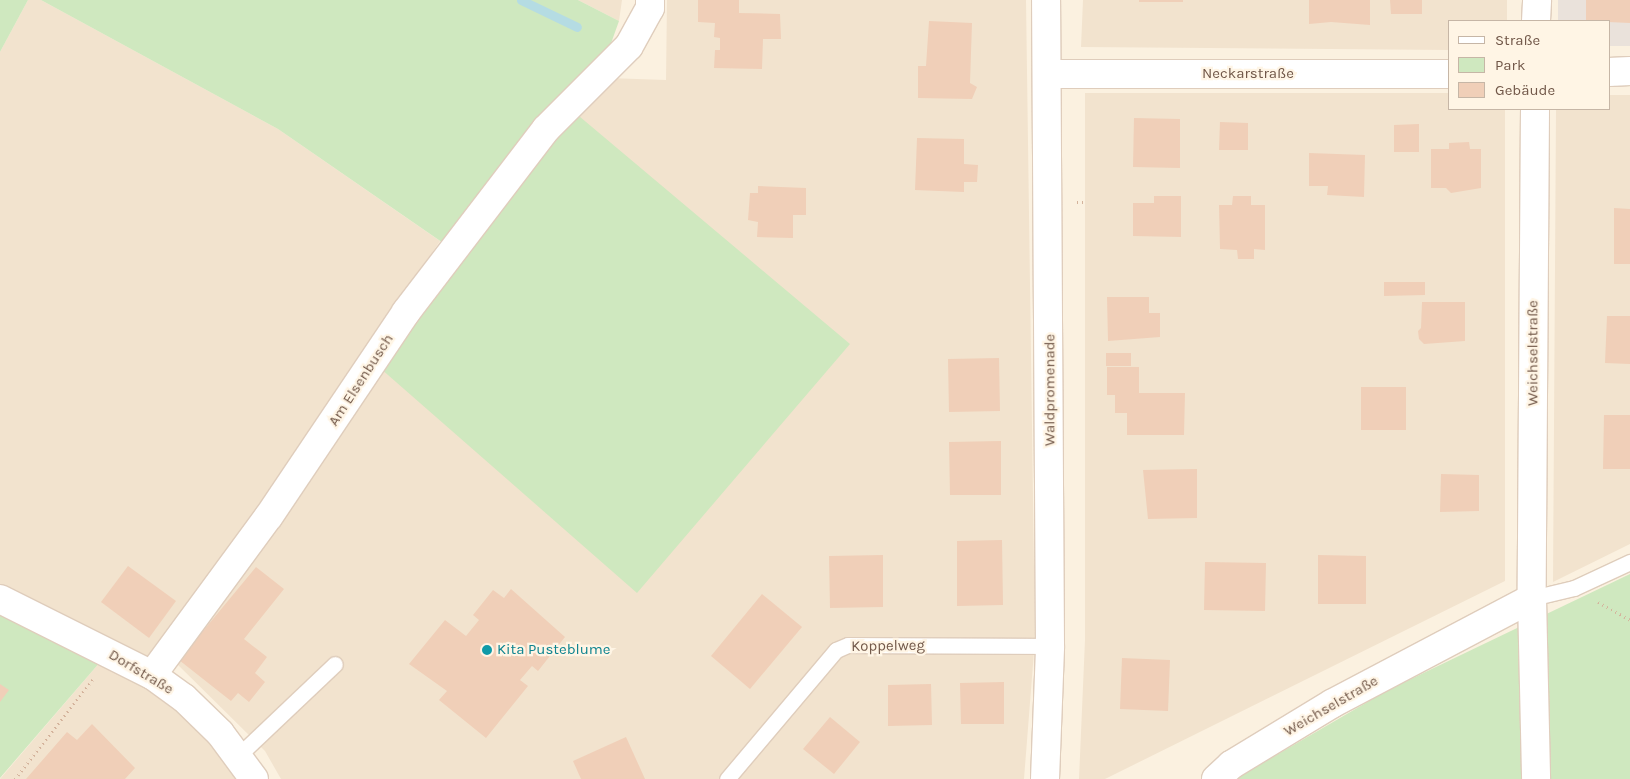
<!DOCTYPE html>
<meta charset="utf-8">
<style>
body{margin:0}
#map{position:relative;width:1630px;height:779px;overflow:hidden;background:#fbf1e0;font-family:Karla,sans-serif}
div>[style]{position:absolute}
[style*='--x']{left:calc(var(--x)*1px);top:calc(var(--y)*1px);width:calc(var(--w)*1px);rotate:calc(var(--a)*1deg)}
.residential>*{inset:0;background:#f2e3ce}
.industrial>*{inset:0;background:#eae2db}
.green>*{inset:0;background:#cfe8bf}
.stream>*{height:9px;margin:-4.5px;padding:0 4.5px;transform-origin:4.5px;border-radius:4.5px;background:#b5dce3}
.building>*{inset:0;background:#f0cfb8}
.path>*{height:3px;margin-top:-1.5px;transform-origin:0;background:repeating-linear-gradient(90deg,#d4b39c 0 1px,transparent 0 5px)}
.roads{filter:drop-shadow(1px 0 #dfcdbc) drop-shadow(-1px 0 #dfcdbc) drop-shadow(0 1px #dfcdbc) drop-shadow(0 -1px #dfcdbc)}
.service>*{height:15px;margin:-7.5px;padding:0 7.5px;transform-origin:7.5px;border-radius:7.5px;background:#fff}
.minor>*{height:28px;margin:-14px;padding:0 14px;transform-origin:14px;border-radius:14px;background:#fff}
.secondary>*{height:28px;margin:-14px;padding:0 14px;transform-origin:14px;border-radius:14px;background:#fff}
.dots>*{width:14px;height:14px;translate:-50% -50%;box-sizing:border-box;border:2px solid #fff5e5;border-radius:50%}
span{translate:-50% -50%;white-space:nowrap;text-align:center;line-height:1.15;-webkit-text-stroke:4.5px #fff5e5;paint-order:stroke}
.street-label{font-size:15px;color:#715748}
.culture-label{font-size:15px;color:#0d838f}
.left{translate:0 -50%;text-align:left}
.legend{position:absolute;left:1448px;top:20px;width:162px;height:90px;box-sizing:border-box;background:#fff5e5;border:1px solid #c6b6a6;margin:0;padding:6px 9px;list-style:none;font-size:15px;color:#715748}
.legend li{display:flex;align-items:center;gap:10px;height:25px}
.legend b{width:25px;border:1px solid #c6b6a6}
</style>
<div id="map">
<div class="residential">
<div style="clip-path:polygon(28px 0,41px 0,278px 129px,440px 241px,159px 654px,235px 779px,0 779px,101px 661px,0 612px,0 52px)"></div>
<div style="clip-path:polygon(578px 0,622px 0,619px 21px)"></div>
<div style="clip-path:polygon(667px 0,1026px 0,1035px 639px,1024px 779px,281px 779px,265px 751px,175px 662px,380px 368px,573px 111px,608px 78px,666px 80px)"></div>
<div style="clip-path:polygon(1083px 0,1507px 0,1507px 21px,1449px 21px,1449px 50px,1081px 47px)"></div>
<div style="clip-path:polygon(1085px 93px,1449px 93px,1449px 109px,1505px 109px,1505px 581px,1105px 779px,1079px 779px,1085px 640px)"></div>
<div style="clip-path:polygon(1609px 95px,1630px 95px,1630px 544px,1553px 582px,1556px 109px,1609px 109px)"></div>
</div>
<div class="industrial">
<div style="clip-path:polygon(1558px 0,1630px 0,1630px 46px,1609px 46px,1609px 21px,1558px 21px)"></div>
</div>
<div class="green">
<div style="clip-path:polygon(0 0,28px 0,0 52px)"></div>
<div style="clip-path:polygon(41px 0,578px 0,619px 21px,599px 77px,573px 111px,850px 344px,637px 593px,380px 368px,462px 256px,278px 129px)"></div>
<div style="clip-path:polygon(1630px 574px,1630px 779px,1235px 779px,1388px 690px)"></div>
<div style="clip-path:polygon(0 612px,101px 661px,0 778px)"></div>
</div>
<div class="stream">
<div style="--x:521;--y:0;--w:62;--a:25.7"></div>
</div>
<div class="building">
<div style="clip-path:polygon(698px 0,739px 0,739px 13px,780px 14px,781px 39px,763px 39px,762px 69px,714px 68px,715px 50px,720px 50px,720px 38px,714px 37px,715px 23px,698px 22px)"></div>
<div style="clip-path:polygon(1139px 0,1183px 0,1183px 2px,1139px 2px)"></div>
<div style="clip-path:polygon(1309px 0,1370px 0,1370px 25px,1331px 22px,1309px 24px)"></div>
<div style="clip-path:polygon(1390px 0,1422px 0,1422px 14px,1391px 14px)"></div>
<div style="clip-path:polygon(1586px 0,1630px 0,1630px 23px,1586px 21px)"></div>
<div style="clip-path:polygon(929px 21px,972px 23px,970px 83px,977px 87px,972px 99px,918px 98px,918px 66px,926px 66px)"></div>
<div style="clip-path:polygon(1134px 118px,1180px 119px,1180px 168px,1133px 167px)"></div>
<div style="clip-path:polygon(1220px 122px,1248px 123px,1248px 150px,1219px 150px)"></div>
<div style="clip-path:polygon(1419px 124px,1419px 152px,1394px 152px,1394px 125px)"></div>
<div style="clip-path:polygon(917px 138px,964px 139px,964px 164px,978px 165px,977px 182px,964px 182px,964px 192px,915px 190px)"></div>
<div style="clip-path:polygon(1469px 142px,1470px 149px,1481px 149px,1481px 188px,1451px 193px,1446px 188px,1431px 188px,1431px 149px,1449px 149px,1449px 143px)"></div>
<div style="clip-path:polygon(1309px 153px,1365px 155px,1364px 197px,1327px 195px,1328px 186px,1309px 186px)"></div>
<div style="clip-path:polygon(758px 186px,806px 188px,806px 215px,793px 215px,793px 238px,757px 237px,758px 222px,748px 220px,750px 193px,758px 193px)"></div>
<div style="clip-path:polygon(1154px 196px,1181px 196px,1181px 237px,1133px 236px,1133px 203px,1154px 203px)"></div>
<div style="clip-path:polygon(1233px 196px,1251px 196px,1251px 205px,1265px 205px,1265px 250px,1254px 249px,1254px 259px,1238px 259px,1237px 250px,1220px 249px,1219px 205px,1232px 205px)"></div>
<div style="clip-path:polygon(1614px 208px,1630px 209px,1630px 264px,1614px 264px)"></div>
<div style="clip-path:polygon(1384px 282px,1425px 282px,1425px 295px,1384px 296px)"></div>
<div style="clip-path:polygon(1107px 297px,1149px 297px,1149px 313px,1160px 313px,1160px 337px,1108px 341px)"></div>
<div style="clip-path:polygon(1422px 302px,1465px 302px,1465px 341px,1424px 344px,1419px 339px,1418px 331px,1421px 328px)"></div>
<div style="clip-path:polygon(1607px 316px,1630px 316px,1630px 364px,1605px 363px)"></div>
<div style="clip-path:polygon(1106px 353px,1131px 353px,1131px 366px,1106px 366px)"></div>
<div style="clip-path:polygon(999px 358px,1000px 411px,949px 412px,948px 359px)"></div>
<div style="clip-path:polygon(1107px 367px,1139px 367px,1139px 393px,1185px 393px,1184px 435px,1127px 435px,1127px 413px,1115px 413px,1115px 395px,1107px 395px)"></div>
<div style="clip-path:polygon(1361px 387px,1406px 387px,1406px 430px,1361px 430px)"></div>
<div style="clip-path:polygon(1604px 415px,1630px 415px,1630px 469px,1603px 469px)"></div>
<div style="clip-path:polygon(1001px 441px,1001px 495px,950px 495px,949px 442px)"></div>
<div style="clip-path:polygon(1197px 469px,1197px 518px,1148px 519px,1143px 470px)"></div>
<div style="clip-path:polygon(1441px 474px,1479px 475px,1479px 511px,1440px 512px)"></div>
<div style="clip-path:polygon(1002px 540px,1003px 605px,957px 606px,957px 541px)"></div>
<div style="clip-path:polygon(883px 555px,883px 607px,830px 608px,829px 556px)"></div>
<div style="clip-path:polygon(1318px 555px,1366px 556px,1366px 604px,1318px 604px)"></div>
<div style="clip-path:polygon(1205px 562px,1266px 563px,1265px 611px,1204px 610px)"></div>
<div style="clip-path:polygon(128px 566px,176px 601px,149px 638px,101px 602px)"></div>
<div style="clip-path:polygon(256px 567px,284px 589px,244px 639px,267px 657px,255px 673px,265px 682px,249px 702px,238px 693px,231px 701px,179px 660px)"></div>
<div style="clip-path:polygon(511px 589px,565px 637px,538px 671px,532px 666px,520px 680px,528px 686px,486px 738px,439px 700px,447px 691px,409px 664px,445px 620px,466px 636px,479px 620px,473px 615px,493px 590px,504px 598px)"></div>
<div style="clip-path:polygon(762px 594px,802px 627px,750px 689px,711px 656px)"></div>
<div style="clip-path:polygon(1122px 658px,1170px 660px,1168px 711px,1120px 709px)"></div>
<div style="clip-path:polygon(1004px 682px,1004px 724px,961px 724px,960px 683px)"></div>
<div style="clip-path:polygon(0 684px,9px 690px,0 702px)"></div>
<div style="clip-path:polygon(931px 684px,932px 725px,888px 726px,888px 685px)"></div>
<div style="clip-path:polygon(830px 717px,860px 742px,834px 774px,803px 749px)"></div>
<div style="clip-path:polygon(92px 724px,135px 768px,125px 779px,26px 779px,67px 732px,77px 740px)"></div>
<div style="clip-path:polygon(626px 737px,645px 779px,581px 779px,573px 761px)"></div>
</div>
<div class="path">
<div style="--x:1077;--y:202;--w:9;--a:0"></div>
<div style="--x:1598;--y:602;--w:37;--a:29"></div>
<div style="--x:15;--y:779;--w:127;--a:-52"></div>
</div>
<div class="roads">
<div class="service">
<div style="--x:1532;--y:598;--w:43;--a:-13.4"></div>
<div style="--x:1574;--y:588;--w:62;--a:-24.9"></div>
<div style="--x:239;--y:755;--w:132;--a:-43.5"></div>
<div style="--x:727;--y:779;--w:169;--a:-49.8"></div>
<div style="--x:836;--y:650;--w:13;--a:-23"></div>
<div style="--x:848;--y:645;--w:202;--a:0.3"></div>
</div>
<div class="minor">
<div style="--x:1536;--y:21;--w:21;--a:-87"></div>
<div style="--x:1609;--y:72;--w:21;--a:-3"></div>
<div style="--x:1047;--y:74;--w:402;--a:0"></div>
<div style="--x:1535;--y:109;--w:489;--a:90.4"></div>
<div style="--x:1532;--y:598;--w:181;--a:88.7"></div>
<div style="--x:152;--y:675;--w:197;--a:-53.7"></div>
<div style="--x:269;--y:516;--w:246;--a:-56.1"></div>
<div style="--x:406;--y:312;--w:230;--a:-52.6"></div>
<div style="--x:546;--y:129;--w:117;--a:-45"></div>
<div style="--x:629;--y:46;--w:43;--a:-61.1"></div>
<div style="--x:650;--y:8;--w:8;--a:-90"></div>
<div style="--x:1045;--y:779;--w:133;--a:-87.8"></div>
<div style="--x:1050;--y:646;--w:646;--a:-90.35"></div>
<div style="--x:1216;--y:779;--w:21;--a:-43"></div>
<div style="--x:1231;--y:765;--w:119;--a:-31.3"></div>
<div style="--x:1333;--y:703;--w:225;--a:-27.8"></div>
</div>
<div class="secondary">
<div style="--x:0;--y:599;--w:170;--a:26.6"></div>
<div style="--x:152;--y:675;--w:39;--a:36"></div>
<div style="--x:184;--y:698;--w:50;--a:44.2"></div>
<div style="--x:220;--y:733;--w:57;--a:53.5"></div>
</div>
</div>
<div class="dots">
<div style="left:487px;top:650px;background:#0f9aa8"></div>
</div>
<div class="street-label">
<span style="left:1248px;top:74px">Neckarstraße</span>
<span style="left:1533px;top:353px;rotate:-90deg">Weichselstraße</span>
<span style="left:361px;top:380px;rotate:-57deg">Am Elsenbusch</span>
<span style="left:1050px;top:390px;rotate:-90deg">Waldpromenade</span>
<span style="left:888px;top:646px;rotate:-1deg">Koppelweg</span>
<span style="left:141px;top:672px;rotate:31deg">Dorfstraße</span>
<span style="left:1331px;top:706px;rotate:-30deg">Weichselstraße</span>
</div>
<div class="culture-label">
<span class="left" style="left:497px;top:650px">Kita Pusteblume</span>
</div>
<ul class="legend">
<li><b style="height:6px;background:#fff"></b>Straße</li>
<li><b style="height:14px;background:#cfe8bf"></b>Park</li>
<li><b style="height:14px;background:#f0cfb8"></b>Gebäude</li>
</ul>
</div>
